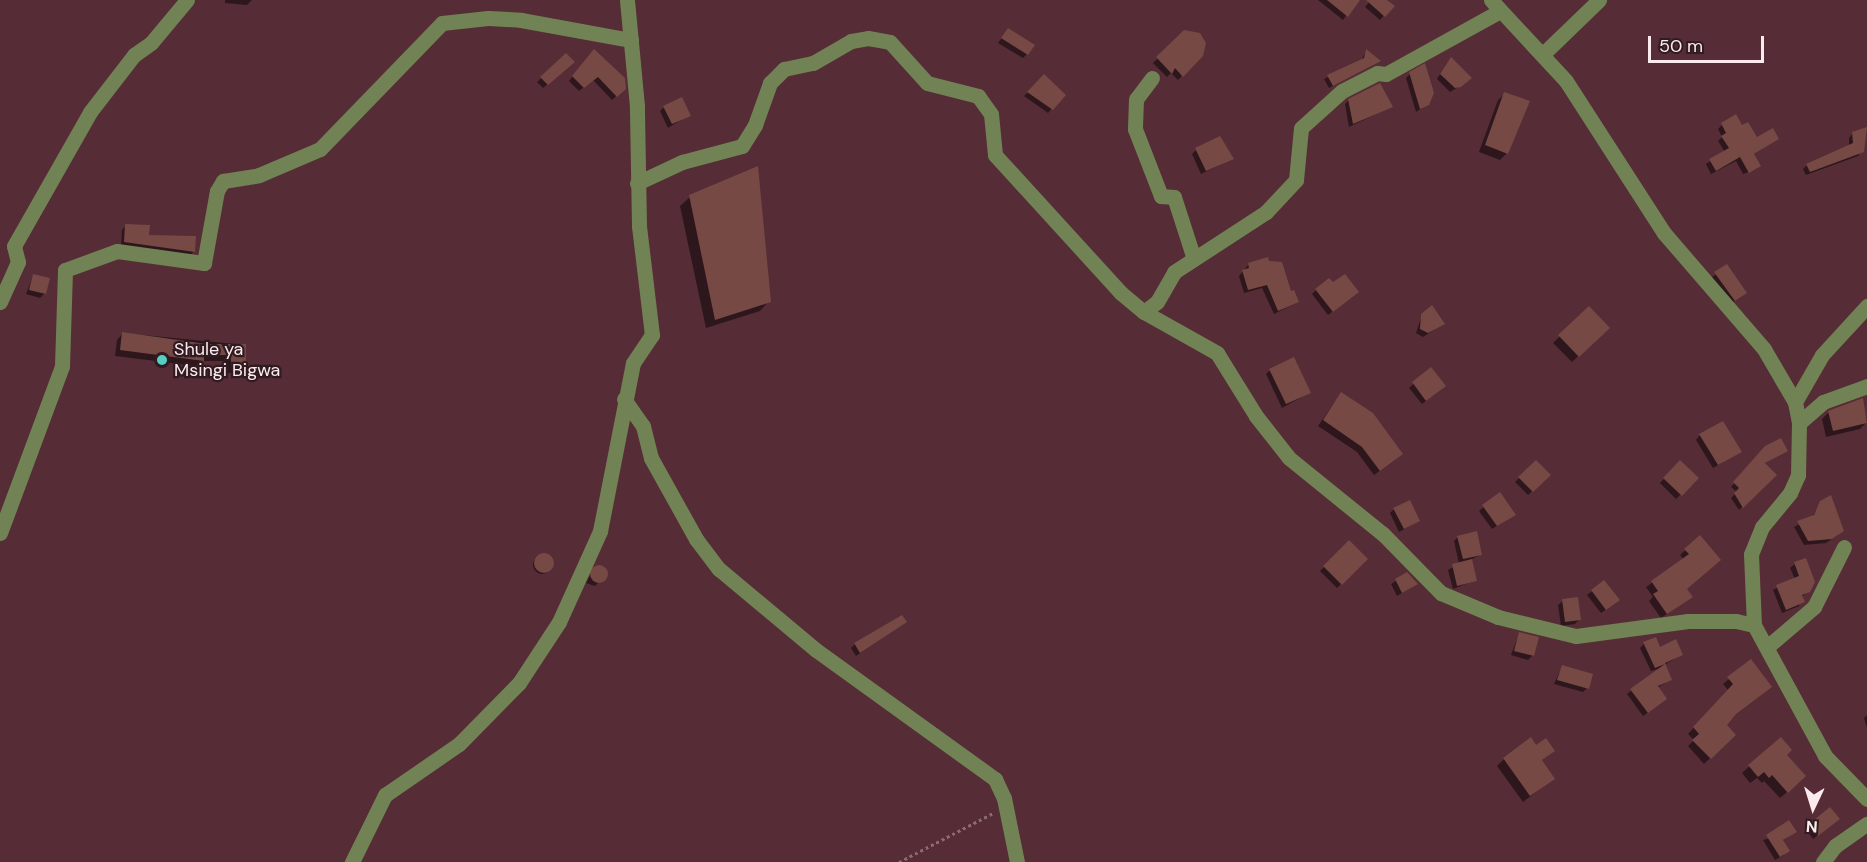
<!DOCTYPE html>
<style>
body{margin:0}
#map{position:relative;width:1867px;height:862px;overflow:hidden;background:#562c36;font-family:"DM Sans",sans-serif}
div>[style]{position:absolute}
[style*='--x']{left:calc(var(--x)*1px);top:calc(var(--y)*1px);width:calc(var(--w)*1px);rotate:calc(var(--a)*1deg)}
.shadow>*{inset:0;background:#0007}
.round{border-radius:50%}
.building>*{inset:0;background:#774945}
.path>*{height:3px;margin-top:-1.5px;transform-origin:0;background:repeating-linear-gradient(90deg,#8c6a72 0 3px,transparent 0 6px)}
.minor>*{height:15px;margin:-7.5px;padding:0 7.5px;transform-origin:7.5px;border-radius:7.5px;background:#718354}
.dots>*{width:16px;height:16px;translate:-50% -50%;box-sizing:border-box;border:3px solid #2f1b20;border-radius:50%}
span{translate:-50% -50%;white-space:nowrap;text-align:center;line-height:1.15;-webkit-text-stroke:4.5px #2f1b20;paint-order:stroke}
.poi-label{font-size:18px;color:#fcebee}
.left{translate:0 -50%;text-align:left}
.north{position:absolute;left:1783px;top:778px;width:60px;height:60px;-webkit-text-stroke:4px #2f1b20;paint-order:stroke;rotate:184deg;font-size:16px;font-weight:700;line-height:24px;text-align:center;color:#fcebee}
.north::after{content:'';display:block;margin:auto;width:21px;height:27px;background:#fcebee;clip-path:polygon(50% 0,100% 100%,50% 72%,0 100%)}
.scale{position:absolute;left:1648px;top:36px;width:116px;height:27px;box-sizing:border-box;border:3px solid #fcebee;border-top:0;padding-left:8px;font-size:18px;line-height:21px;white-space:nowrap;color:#fcebee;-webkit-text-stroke:4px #2f1b20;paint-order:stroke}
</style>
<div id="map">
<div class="shadow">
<div style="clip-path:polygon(225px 0,252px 0,247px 5px,225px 3px)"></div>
<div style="clip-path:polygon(1318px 0,1357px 0,1343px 20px)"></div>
<div style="clip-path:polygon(1371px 0,1385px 0,1392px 6px,1380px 20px,1365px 7px)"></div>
<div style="clip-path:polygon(1008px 30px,1027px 54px,1023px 58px,998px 43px)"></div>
<div style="clip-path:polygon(1185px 31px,1202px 55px,1178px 80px,1171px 73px,1167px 77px,1153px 63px)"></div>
<div style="clip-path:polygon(1366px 51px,1375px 64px,1329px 88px,1324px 79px,1361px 61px)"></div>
<div style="clip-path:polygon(566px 55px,568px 66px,543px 88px,537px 82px)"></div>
<div style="clip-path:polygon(590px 55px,624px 89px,612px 100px,593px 80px,579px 91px,569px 81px)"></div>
<div style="clip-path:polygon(1447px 63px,1466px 82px,1450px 92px,1437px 79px)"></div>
<div style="clip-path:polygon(1410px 74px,1428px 104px,1416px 112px,1406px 78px)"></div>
<div style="clip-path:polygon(1044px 76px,1052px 108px,1048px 113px,1024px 96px)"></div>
<div style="clip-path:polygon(1505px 94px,1507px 153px,1500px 160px,1479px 152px,1498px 100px)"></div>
<div style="clip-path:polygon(1349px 100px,1391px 107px,1349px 127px,1345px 104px)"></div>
<div style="clip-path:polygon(664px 107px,689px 115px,668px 128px,660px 111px)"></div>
<div style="clip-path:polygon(1722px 125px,1742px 127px,1757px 139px,1777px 139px,1753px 155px,1759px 166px,1756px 169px,1743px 174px,1736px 161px,1711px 174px,1706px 164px,1725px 152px,1718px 141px,1722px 137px,1718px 129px)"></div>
<div style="clip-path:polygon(1853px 133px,1862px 151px,1858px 156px,1806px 175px,1803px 169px,1807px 165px,1849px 146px,1849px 138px)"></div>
<div style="clip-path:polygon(1196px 150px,1232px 159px,1201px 174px,1192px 154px)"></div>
<div style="clip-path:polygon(690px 197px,769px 301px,760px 311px,706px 328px,680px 206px)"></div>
<div style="clip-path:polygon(126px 225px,148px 237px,194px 251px,190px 256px,121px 246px,122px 230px)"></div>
<div style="clip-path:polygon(1249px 264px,1290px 293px,1298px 302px,1274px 314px,1262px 288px,1244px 293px,1239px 276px)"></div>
<div style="clip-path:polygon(1727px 266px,1741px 297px,1730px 304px,1711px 278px)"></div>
<div style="clip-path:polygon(33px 276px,45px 293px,40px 298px,26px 294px)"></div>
<div style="clip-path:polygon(1316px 290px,1353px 296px,1328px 315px,1312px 294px)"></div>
<div style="clip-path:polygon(1589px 308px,1608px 328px,1572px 362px,1553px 343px)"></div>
<div style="clip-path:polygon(1422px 315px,1443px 324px,1423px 337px,1416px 333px)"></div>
<div style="clip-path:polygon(123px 333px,245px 345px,245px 367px,238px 373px,226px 373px,226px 361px,202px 361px,196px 366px,115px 356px,117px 340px)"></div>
<div style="clip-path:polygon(1431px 369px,1440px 390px,1422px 404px,1409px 388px)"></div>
<div style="clip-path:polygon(1270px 370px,1309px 393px,1282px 408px,1266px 374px)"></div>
<div style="clip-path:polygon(1336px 400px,1395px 460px,1374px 475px,1357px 452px,1318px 426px)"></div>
<div style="clip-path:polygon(1862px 400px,1867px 422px,1860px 429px,1826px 437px,1822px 419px,1829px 412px)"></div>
<div style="clip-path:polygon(1700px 435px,1740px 452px,1713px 468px,1696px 440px)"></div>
<div style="clip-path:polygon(1766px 448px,1786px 450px,1764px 464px,1775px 475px,1739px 510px,1731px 498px,1737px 492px,1731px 487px)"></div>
<div style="clip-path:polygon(1536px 462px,1549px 475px,1528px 495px,1515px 482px)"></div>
<div style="clip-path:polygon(1680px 462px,1697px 478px,1676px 499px,1660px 483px)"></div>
<div style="clip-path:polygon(1499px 494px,1514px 515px,1492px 529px,1479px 511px)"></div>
<div style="clip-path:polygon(1821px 503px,1838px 535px,1826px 543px,1804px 545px,1794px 527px,1812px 517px)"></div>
<div style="clip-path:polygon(1394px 509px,1419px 521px,1399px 532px,1390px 513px)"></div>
<div style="clip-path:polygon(1458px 537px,1480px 555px,1470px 560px,1476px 580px,1453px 589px,1448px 570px,1459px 564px,1454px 541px)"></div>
<div style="clip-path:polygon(1700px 537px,1685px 589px,1691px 597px,1661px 618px,1649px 601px,1653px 597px,1646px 587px,1684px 560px,1680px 555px)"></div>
<div style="clip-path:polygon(1349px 542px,1366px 559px,1337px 588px,1320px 571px)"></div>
<div class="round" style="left:533px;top:556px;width:18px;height:18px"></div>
<div style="clip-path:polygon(1795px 564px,1809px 591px,1801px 597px,1799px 606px,1782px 613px,1773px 590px,1795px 579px,1790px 568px)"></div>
<div style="clip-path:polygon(596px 565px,605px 572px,600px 581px,595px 586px,586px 583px)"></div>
<div style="clip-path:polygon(1407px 574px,1416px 584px,1397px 596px,1391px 584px)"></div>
<div style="clip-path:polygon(1604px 582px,1614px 604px,1601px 613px,1587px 595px)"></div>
<div style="clip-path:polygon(1563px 601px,1579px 620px,1575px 624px,1561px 626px,1558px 605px)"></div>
<div style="clip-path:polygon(901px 625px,856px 656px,851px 648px,855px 644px)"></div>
<div style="clip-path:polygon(1519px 634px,1533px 655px,1528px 660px,1511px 655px)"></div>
<div style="clip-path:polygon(1644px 644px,1681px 655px,1664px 665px,1670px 680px,1657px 688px,1661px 703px,1643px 716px,1627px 694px,1661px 668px,1651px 671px,1640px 648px)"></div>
<div style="clip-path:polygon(1751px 661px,1732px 717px,1725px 725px,1734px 735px,1704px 764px,1688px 746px,1694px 740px,1688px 734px,1728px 690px,1723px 684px)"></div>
<div style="clip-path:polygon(1562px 667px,1587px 688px,1583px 692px,1554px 684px)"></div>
<div style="clip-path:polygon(1867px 715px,1867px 728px,1864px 718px)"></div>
<div style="clip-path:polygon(1780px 739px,1798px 783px,1780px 798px,1764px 781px,1762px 783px,1757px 778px,1750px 783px,1742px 773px)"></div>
<div style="clip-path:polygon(1536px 747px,1553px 751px,1541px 761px,1553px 779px,1523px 802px,1497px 766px,1504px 759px)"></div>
<div style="clip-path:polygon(1834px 823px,1813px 839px,1806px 829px,1810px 825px)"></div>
<div style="clip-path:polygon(1795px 832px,1782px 841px,1784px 855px,1775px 860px,1763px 840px)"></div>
</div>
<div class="building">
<div style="clip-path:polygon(1327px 0,1360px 0,1348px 17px)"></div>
<div style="clip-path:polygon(1366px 0,1387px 0,1395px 6px,1385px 17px)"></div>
<div style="clip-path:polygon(1008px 28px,1035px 45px,1028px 55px,1001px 38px)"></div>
<div style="clip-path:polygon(1184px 30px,1200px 33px,1206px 43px,1203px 56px,1183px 77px,1175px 68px,1172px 74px,1156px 57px)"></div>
<div style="clip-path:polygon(594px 49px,625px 78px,626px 89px,617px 97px,598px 77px,584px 88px,572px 76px)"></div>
<div style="clip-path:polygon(1366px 49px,1381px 61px,1333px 86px,1327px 75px,1364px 58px)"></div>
<div style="clip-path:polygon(566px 53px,575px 62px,548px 85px,540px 77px)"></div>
<div style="clip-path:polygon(1451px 57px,1472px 78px,1461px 87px,1455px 88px,1440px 74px)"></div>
<div style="clip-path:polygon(1425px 63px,1434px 93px,1429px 105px,1420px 109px,1409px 72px)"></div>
<div style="clip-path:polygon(1044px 74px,1066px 95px,1053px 110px,1027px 92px)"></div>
<div style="clip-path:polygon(1380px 83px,1393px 107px,1353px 124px,1348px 99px)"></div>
<div style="clip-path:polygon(1504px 92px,1530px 101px,1508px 154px,1485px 145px)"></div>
<div style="clip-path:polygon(682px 97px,691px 116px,672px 124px,663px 106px)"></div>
<div style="clip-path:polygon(1736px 114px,1742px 125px,1748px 122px,1757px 137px,1773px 128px,1779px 139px,1754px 154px,1761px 166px,1749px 173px,1740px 157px,1716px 171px,1709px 159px,1729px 148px,1721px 136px,1726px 133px,1721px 123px)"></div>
<div style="clip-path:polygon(1867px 127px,1864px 152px,1810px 172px,1806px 164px,1853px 143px,1852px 132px)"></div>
<div style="clip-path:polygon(1220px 136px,1234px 159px,1206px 171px,1195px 148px)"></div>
<div style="clip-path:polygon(758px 166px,771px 302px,715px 320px,689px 195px)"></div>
<div style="clip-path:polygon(125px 224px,150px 225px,149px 235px,196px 236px,195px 252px,124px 242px)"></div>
<div style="clip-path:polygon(1268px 257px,1269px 261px,1282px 262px,1291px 291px,1294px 290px,1299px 302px,1278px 311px,1267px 285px,1248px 290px,1242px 270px,1249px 268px,1248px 263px)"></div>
<div style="clip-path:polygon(1727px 264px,1747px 293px,1735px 301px,1714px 272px)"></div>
<div style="clip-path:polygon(33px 274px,50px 278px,46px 294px,29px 290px)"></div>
<div style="clip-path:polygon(1345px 274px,1359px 292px,1333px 312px,1315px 289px,1329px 278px,1333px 282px)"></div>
<div style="clip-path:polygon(1432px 305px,1445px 324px,1428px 333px,1420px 329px,1421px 314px)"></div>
<div style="clip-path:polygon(1589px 306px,1610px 328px,1579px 357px,1558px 335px)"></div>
<div style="clip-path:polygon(122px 332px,206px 344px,246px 344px,246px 367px,231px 367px,231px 355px,204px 355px,204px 361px,120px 350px)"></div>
<div style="clip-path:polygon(1294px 357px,1311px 393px,1286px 404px,1269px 369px)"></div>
<div style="clip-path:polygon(1431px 367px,1446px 386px,1426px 401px,1412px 382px)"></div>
<div style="clip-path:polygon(1341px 392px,1373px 413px,1403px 454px,1380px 471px,1362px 447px,1323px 420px)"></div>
<div style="clip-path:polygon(1863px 398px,1867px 423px,1833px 431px,1828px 411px)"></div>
<div style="clip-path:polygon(1723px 421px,1742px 452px,1718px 465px,1699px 434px)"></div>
<div style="clip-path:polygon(1781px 438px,1788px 451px,1765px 463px,1777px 475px,1743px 508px,1734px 493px,1739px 488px,1733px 482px,1765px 446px)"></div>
<div style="clip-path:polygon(1536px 460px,1551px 475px,1533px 492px,1518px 477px)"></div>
<div style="clip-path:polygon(1680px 460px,1699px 478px,1682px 496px,1663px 478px)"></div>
<div style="clip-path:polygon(1500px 492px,1516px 515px,1497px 526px,1482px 505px)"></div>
<div style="clip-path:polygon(1831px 495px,1844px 531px,1832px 539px,1808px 541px,1797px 521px,1814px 515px,1820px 501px)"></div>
<div style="clip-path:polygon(1410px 500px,1420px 521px,1404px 529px,1393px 508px)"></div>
<div style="clip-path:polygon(1477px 531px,1482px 555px,1463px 559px,1457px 536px)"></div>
<div style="clip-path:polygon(1700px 535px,1721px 560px,1687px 589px,1693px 597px,1667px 614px,1653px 594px,1658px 591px,1651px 581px,1689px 554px,1684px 549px)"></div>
<div style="clip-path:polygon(1349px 540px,1368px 559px,1342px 585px,1323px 566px)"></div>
<div class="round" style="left:534px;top:553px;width:20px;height:20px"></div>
<div style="clip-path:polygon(1806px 558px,1815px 582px,1810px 592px,1802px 595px,1805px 602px,1786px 610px,1776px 585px,1799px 576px,1794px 562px)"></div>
<div style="clip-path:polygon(1472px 559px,1477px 581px,1457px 586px,1452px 564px)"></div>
<div class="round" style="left:590px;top:565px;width:18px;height:18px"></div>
<div style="clip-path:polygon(1407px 572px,1418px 584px,1402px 593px,1395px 579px)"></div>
<div style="clip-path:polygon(1604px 580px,1620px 600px,1606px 610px,1591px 590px)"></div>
<div style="clip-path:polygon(1578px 597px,1581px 620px,1565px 622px,1562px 599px)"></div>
<div style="clip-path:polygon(902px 615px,907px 622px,860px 653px,854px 643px)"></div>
<div style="clip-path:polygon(1519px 632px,1539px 637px,1534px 656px,1514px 651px)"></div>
<div style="clip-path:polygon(1656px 637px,1660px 647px,1676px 639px,1683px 655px,1665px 663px,1672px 680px,1658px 686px,1667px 699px,1648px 713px,1630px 689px,1665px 664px,1655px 668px,1643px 642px)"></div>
<div style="clip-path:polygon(1751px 659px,1772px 687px,1736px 714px,1727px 725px,1736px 735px,1711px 759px,1692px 740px,1699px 734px,1693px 727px,1733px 684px,1727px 677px)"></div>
<div style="clip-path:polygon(1562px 665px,1593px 674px,1589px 689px,1557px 680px)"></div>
<div style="clip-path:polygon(1531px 737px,1536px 745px,1546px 738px,1555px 751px,1542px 760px,1555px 779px,1530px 796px,1503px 758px)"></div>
<div style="clip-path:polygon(1781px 737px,1792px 750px,1787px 755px,1806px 776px,1788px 793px,1772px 775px,1769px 778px,1764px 772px,1758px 777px,1748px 765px)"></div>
<div style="clip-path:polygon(1830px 807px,1840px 819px,1818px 836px,1809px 824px)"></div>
<div style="clip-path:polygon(1789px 820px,1797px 832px,1783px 840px,1790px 851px,1780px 857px,1766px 835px)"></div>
</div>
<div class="path">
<div style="--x:899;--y:862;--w:106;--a:-27.5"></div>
</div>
<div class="minor">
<div style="--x:1491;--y:0;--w:110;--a:47.2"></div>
<div style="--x:1566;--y:81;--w:181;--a:57.2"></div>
<div style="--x:1664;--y:233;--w:153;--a:49.2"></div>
<div style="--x:1764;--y:349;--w:61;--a:59.7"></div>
<div style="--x:1795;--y:402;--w:21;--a:79"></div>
<div style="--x:1799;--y:423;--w:52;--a:91.1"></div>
<div style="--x:1798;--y:475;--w:20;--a:114"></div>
<div style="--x:1790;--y:493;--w:44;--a:129.5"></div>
<div style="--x:1762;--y:527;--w:29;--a:112"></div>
<div style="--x:1751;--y:554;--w:71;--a:87.6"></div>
<div style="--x:1543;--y:54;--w:78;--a:-44"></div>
<div style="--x:1152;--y:78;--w:26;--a:127"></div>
<div style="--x:1136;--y:99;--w:30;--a:92"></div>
<div style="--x:1135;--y:129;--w:72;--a:68.8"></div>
<div style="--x:1161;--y:196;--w:13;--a:4"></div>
<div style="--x:1174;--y:197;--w:65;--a:72.1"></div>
<div style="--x:637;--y:183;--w:50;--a:-25"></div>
<div style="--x:682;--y:162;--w:62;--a:-14.9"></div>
<div style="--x:742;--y:146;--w:25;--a:-58"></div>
<div style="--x:755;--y:125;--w:45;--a:-70.3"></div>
<div style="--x:770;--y:83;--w:20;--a:-45"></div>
<div style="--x:784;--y:69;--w:30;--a:-12"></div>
<div style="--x:813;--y:63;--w:44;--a:-30.1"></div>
<div style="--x:851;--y:41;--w:17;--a:-10"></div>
<div style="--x:868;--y:38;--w:22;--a:10"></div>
<div style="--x:890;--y:42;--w:55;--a:47.9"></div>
<div style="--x:927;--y:83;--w:53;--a:14.3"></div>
<div style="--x:978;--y:96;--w:22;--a:54"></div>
<div style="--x:991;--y:114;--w:41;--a:84.4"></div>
<div style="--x:995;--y:155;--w:187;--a:47.6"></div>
<div style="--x:1121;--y:293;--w:30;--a:40"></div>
<div style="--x:1144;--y:312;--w:84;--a:29.3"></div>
<div style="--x:1217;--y:353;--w:74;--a:58.2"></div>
<div style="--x:1256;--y:416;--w:53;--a:51.8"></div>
<div style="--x:1289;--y:458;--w:121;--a:39"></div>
<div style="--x:1383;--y:534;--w:83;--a:45.5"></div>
<div style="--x:1441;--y:593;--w:62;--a:22.8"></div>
<div style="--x:1498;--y:617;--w:80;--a:13.7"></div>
<div style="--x:1576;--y:636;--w:113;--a:-7.6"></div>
<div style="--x:1688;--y:621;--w:48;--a:0"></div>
<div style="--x:1736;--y:621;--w:18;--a:13"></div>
<div style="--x:1754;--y:625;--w:149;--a:61.5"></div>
<div style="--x:1825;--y:756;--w:60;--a:45.7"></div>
<div style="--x:0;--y:302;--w:44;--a:-65.8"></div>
<div style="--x:18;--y:262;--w:16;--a:-104"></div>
<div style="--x:14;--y:246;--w:154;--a:-60.4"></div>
<div style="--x:90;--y:112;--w:72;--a:-52.3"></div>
<div style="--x:134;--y:55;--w:21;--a:-35"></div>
<div style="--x:151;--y:43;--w:56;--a:-50.1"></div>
<div style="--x:1144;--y:312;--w:16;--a:-38"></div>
<div style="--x:1157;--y:302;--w:34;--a:-60"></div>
<div style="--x:1174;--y:272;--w:110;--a:-33.1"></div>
<div style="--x:1266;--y:212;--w:44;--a:-46.8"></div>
<div style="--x:1296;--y:180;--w:52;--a:-84.5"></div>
<div style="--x:1301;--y:128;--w:55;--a:-42.1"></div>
<div style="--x:1342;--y:91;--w:39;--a:-27"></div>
<div style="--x:1377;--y:73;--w:9;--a:6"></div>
<div style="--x:1386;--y:74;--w:130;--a:-28.9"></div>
<div style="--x:624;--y:399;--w:33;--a:55"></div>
<div style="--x:643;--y:426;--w:33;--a:76"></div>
<div style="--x:651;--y:458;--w:93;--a:60.9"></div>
<div style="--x:696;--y:539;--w:38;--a:53"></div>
<div style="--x:719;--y:569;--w:126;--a:39.9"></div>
<div style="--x:816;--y:650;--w:221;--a:35.8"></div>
<div style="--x:995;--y:779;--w:21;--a:65"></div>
<div style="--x:1004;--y:798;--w:65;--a:78.5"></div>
<div style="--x:1795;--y:402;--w:54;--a:-60.1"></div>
<div style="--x:1822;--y:355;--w:67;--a:-47.4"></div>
<div style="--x:1799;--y:423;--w:32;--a:-41"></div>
<div style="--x:1823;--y:402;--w:47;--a:-20"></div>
<div style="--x:0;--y:533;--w:178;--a:-69.6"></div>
<div style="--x:62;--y:366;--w:96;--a:-88.2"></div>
<div style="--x:65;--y:270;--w:55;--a:-20.1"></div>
<div style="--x:117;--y:251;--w:88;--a:7.9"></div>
<div style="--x:204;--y:263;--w:73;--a:-79.8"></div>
<div style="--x:217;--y:191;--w:12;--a:-59"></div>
<div style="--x:223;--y:181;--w:36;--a:-9"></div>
<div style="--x:259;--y:175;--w:66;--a:-23.1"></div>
<div style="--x:320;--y:149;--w:175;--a:-45.9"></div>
<div style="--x:442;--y:23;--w:46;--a:-6.2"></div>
<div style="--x:488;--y:18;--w:33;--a:3"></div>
<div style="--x:521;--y:20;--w:112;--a:10.3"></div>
<div style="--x:1767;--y:647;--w:62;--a:-40.4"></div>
<div style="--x:1814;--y:607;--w:67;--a:-63.4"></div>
<div style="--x:352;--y:862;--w:75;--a:-63.8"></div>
<div style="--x:385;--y:795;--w:90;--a:-34.6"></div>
<div style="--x:459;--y:744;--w:86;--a:-45.5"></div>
<div style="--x:519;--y:683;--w:73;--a:-56.7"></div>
<div style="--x:559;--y:622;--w:100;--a:-65.7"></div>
<div style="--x:600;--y:531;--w:171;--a:-78.9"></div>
<div style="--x:633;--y:363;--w:34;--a:-56"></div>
<div style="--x:652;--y:335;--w:110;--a:-96.8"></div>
<div style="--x:639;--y:226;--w:120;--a:-91"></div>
<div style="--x:637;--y:106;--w:106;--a:-95.4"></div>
<div style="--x:1823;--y:862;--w:20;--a:-53"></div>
<div style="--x:1835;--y:846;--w:39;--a:-35"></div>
</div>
<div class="dots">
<div style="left:162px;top:360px;background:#57cec1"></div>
</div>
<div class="poi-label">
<span class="left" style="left:174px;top:360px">Shule ya<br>Msingi Bigwa</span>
</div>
<div class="north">N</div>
<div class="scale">50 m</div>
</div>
